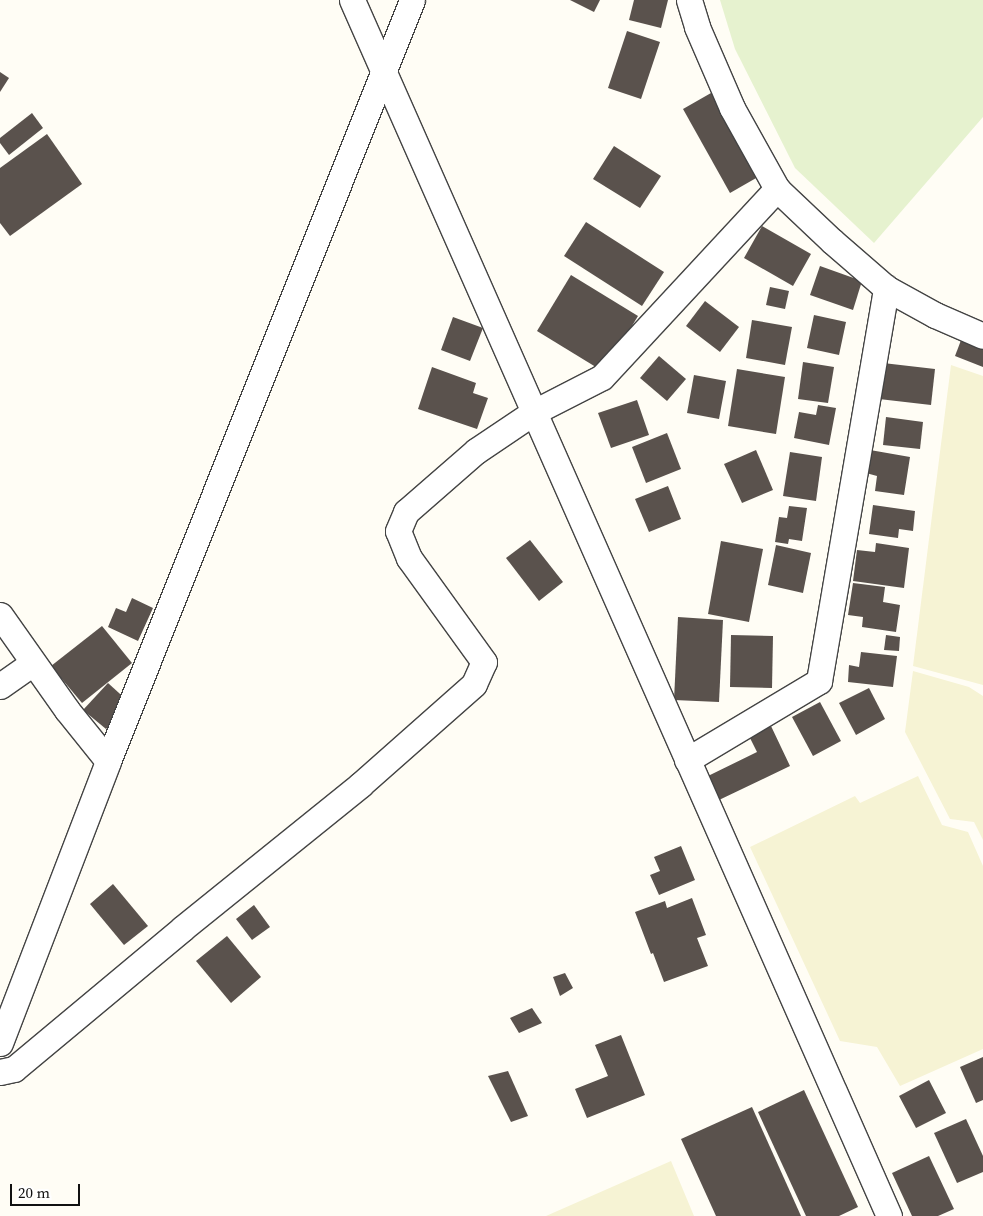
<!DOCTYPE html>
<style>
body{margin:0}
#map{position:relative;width:983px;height:1216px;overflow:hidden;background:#fffdf5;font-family:"Source Serif 4",serif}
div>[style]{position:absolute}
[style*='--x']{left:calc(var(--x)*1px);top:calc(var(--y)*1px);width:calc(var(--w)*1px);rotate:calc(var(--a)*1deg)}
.farmland>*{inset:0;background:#f6f3d4}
.pitch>*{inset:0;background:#e6f2cf}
.building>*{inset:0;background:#5a524d}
.roads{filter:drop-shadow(1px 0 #444) drop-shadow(-1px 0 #444) drop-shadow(0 1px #444) drop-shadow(0 -1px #444)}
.minor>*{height:25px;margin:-12.5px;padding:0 12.5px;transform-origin:12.5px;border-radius:12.5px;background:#fff}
span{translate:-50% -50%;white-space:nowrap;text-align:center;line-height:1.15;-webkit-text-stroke:5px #fff;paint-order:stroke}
.scale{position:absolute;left:10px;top:1184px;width:70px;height:22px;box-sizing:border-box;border:2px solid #111;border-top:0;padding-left:6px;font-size:15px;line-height:18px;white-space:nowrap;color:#111;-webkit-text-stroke:4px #fff;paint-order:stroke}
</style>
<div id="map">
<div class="farmland">
<div style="clip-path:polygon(951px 365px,983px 376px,983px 685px,913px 666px)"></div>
<div style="clip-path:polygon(913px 671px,969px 687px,983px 696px,983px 840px,974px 822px,950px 819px,905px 732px)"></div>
<div style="clip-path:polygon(918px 776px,942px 825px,968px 832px,983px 866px,983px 1049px,900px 1086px,877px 1047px,840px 1041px,750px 847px,855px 796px,860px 803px)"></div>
<div style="clip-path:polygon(671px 1161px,694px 1216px,546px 1216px)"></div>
</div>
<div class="pitch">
<div style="clip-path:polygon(720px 0,983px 0,983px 117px,874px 243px,795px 168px,735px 49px)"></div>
</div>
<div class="building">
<div style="clip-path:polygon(570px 0,600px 0,594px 12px)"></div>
<div style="clip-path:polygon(634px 0,668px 0,661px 28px,629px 20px)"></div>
<div style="clip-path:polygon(627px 31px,660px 42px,641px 99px,608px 88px)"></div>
<div style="clip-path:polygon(0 72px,9px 78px,0 92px)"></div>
<div style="clip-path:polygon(718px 89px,765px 173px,730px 193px,683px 109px)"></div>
<div style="clip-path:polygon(32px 113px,43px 128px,9px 155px,0 143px,0 138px)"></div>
<div style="clip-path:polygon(47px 134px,82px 184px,10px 236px,0 223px,0 168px)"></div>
<div style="clip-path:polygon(614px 146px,661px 176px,640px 208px,593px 179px)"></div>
<div style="clip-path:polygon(586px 222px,664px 272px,642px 306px,564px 256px)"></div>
<div style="clip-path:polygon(762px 226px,811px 254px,793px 286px,744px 258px)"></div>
<div style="clip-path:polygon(820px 266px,862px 281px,853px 310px,810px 295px)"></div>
<div style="clip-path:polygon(571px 275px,638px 316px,604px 372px,537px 331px)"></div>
<div style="clip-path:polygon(770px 287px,789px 291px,785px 309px,766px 305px)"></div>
<div style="clip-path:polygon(705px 301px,739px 327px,720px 352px,686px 326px)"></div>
<div style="clip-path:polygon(814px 315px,846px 322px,839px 355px,807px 348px)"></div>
<div style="clip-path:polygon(453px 317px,483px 328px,470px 361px,441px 350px)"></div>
<div style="clip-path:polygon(752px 320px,792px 327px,785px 365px,746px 358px)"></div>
<div style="clip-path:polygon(963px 335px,983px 343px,983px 367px,955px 356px)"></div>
<div style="clip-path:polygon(659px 356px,686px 379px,667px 401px,640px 378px)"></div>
<div style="clip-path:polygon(803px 362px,834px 367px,828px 403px,798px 399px)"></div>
<div style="clip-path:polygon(883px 363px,935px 369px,931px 405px,879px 399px)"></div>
<div style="clip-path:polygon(432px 367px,476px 383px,473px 393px,488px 398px,477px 429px,418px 409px)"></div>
<div style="clip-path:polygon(737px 369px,785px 377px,776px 434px,728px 426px)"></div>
<div style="clip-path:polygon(694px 375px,726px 381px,719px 419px,687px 413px)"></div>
<div style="clip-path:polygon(637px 400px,649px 435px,611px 448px,598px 413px)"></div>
<div style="clip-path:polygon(818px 405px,836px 408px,829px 445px,794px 438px,799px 412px,816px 415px)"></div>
<div style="clip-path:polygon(886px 417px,923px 422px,920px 449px,883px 445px)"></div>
<div style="clip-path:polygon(667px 433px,681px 469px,646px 483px,632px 447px)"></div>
<div style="clip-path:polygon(756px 450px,773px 490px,742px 503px,724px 464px)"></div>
<div style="clip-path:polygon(870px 450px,910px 457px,904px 495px,875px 491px,877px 476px,866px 473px)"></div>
<div style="clip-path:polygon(790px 452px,822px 457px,816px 501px,783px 496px)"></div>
<div style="clip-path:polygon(668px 486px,681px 519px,649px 532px,635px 499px)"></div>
<div style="clip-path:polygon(873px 505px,915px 511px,913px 531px,899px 529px,898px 538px,869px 534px)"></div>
<div style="clip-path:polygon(789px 506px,807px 508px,802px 541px,789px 539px,788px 544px,775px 542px,779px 517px,787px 518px)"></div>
<div style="clip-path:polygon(530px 540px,563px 582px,539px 601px,506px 558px)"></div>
<div style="clip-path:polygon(721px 541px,763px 549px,749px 622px,708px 614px)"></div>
<div style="clip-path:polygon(876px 543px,909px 548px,904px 588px,853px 581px,857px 550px,875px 552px)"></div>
<div style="clip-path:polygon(776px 545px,811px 553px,803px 593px,768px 585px)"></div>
<div style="clip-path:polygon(853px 583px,885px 587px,883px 602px,900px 605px,896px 632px,862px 627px,863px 617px,848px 615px)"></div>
<div style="clip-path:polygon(132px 598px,153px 608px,138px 641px,108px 627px,116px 608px,126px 612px)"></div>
<div style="clip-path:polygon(678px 617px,723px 620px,719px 702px,674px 700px)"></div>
<div style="clip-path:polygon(102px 626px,132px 663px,82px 703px,51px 666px)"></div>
<div style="clip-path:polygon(731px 635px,773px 636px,772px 688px,730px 687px)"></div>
<div style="clip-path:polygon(886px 635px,900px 637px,899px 651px,884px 650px)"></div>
<div style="clip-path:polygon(861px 652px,897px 656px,893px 687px,848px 682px,849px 665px,859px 667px)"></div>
<div style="clip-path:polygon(108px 683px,130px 703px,106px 729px,83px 710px)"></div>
<div style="clip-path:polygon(869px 688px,885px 719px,856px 735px,839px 703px)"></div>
<div style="clip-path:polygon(820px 702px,841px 741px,813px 756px,792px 717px)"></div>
<div style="clip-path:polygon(771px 726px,790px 766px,719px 800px,708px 776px,757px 752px,749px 736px)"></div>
<div style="clip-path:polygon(681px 846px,695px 880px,659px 895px,650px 875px,660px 871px,654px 857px)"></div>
<div style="clip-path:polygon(113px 884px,148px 926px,124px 945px,90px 904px)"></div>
<div style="clip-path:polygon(692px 898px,706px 935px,697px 938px,708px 966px,664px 982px,653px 953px,651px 954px,635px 912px,665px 901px,667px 908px)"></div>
<div style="clip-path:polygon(254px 905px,270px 927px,252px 940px,236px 919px)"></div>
<div style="clip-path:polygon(227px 936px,261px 977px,231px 1003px,196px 961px)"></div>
<div style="clip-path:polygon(565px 973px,573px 988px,560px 996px,553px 977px)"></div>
<div style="clip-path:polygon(532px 1008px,542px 1023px,519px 1033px,510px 1018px)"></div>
<div style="clip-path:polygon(621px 1035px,645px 1095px,587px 1118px,575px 1089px,608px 1076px,595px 1045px)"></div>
<div style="clip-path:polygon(983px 1057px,983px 1100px,976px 1103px,960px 1067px)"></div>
<div style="clip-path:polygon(508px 1071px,528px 1116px,511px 1122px,488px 1076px)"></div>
<div style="clip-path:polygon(929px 1080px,946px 1113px,916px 1128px,899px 1096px)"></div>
<div style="clip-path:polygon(804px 1090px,858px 1207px,839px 1216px,806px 1216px,758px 1112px)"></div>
<div style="clip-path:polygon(752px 1107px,801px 1216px,716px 1216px,681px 1139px)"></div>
<div style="clip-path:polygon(966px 1119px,983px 1156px,983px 1172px,957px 1183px,934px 1133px)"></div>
<div style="clip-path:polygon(929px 1156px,954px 1209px,938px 1216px,912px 1216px,892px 1173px)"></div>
</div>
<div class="roads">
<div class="minor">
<div style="--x:352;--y:0;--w:1329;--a:66.17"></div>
<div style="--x:689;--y:0;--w:28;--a:73"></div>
<div style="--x:697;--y:27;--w:88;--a:66.6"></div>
<div style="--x:732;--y:108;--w:93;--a:60.9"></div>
<div style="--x:777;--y:189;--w:76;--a:43.4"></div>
<div style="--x:832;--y:241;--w:72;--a:41"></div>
<div style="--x:886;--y:288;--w:56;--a:28.9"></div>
<div style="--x:935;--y:315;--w:52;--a:23.6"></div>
<div style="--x:0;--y:615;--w:116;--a:54.8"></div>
<div style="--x:67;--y:710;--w:65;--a:51.2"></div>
<div style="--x:0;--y:686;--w:40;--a:-34.9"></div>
<div style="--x:687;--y:760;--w:154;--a:-30.9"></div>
<div style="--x:819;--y:681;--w:399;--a:-80.3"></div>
<div style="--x:0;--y:1043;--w:302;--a:-69"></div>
<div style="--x:108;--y:761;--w:819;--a:-68.22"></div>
<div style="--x:0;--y:1072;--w:14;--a:-12"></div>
<div style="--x:14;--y:1069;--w:220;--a:-39.8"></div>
<div style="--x:183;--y:928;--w:228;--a:-38.9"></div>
<div style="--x:360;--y:785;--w:152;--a:-41.5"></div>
<div style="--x:474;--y:684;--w:24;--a:-66"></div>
<div style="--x:484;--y:662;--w:128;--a:-125.8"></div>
<div style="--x:409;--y:558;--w:29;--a:-112"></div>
<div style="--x:398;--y:531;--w:21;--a:-67"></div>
<div style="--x:406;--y:512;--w:93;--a:-41.1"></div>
<div style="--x:476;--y:451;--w:70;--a:-33.9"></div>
<div style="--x:534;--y:412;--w:76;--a:-27.2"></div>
<div style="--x:602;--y:377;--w:257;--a:-47.1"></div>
</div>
</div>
<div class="scale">20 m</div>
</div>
